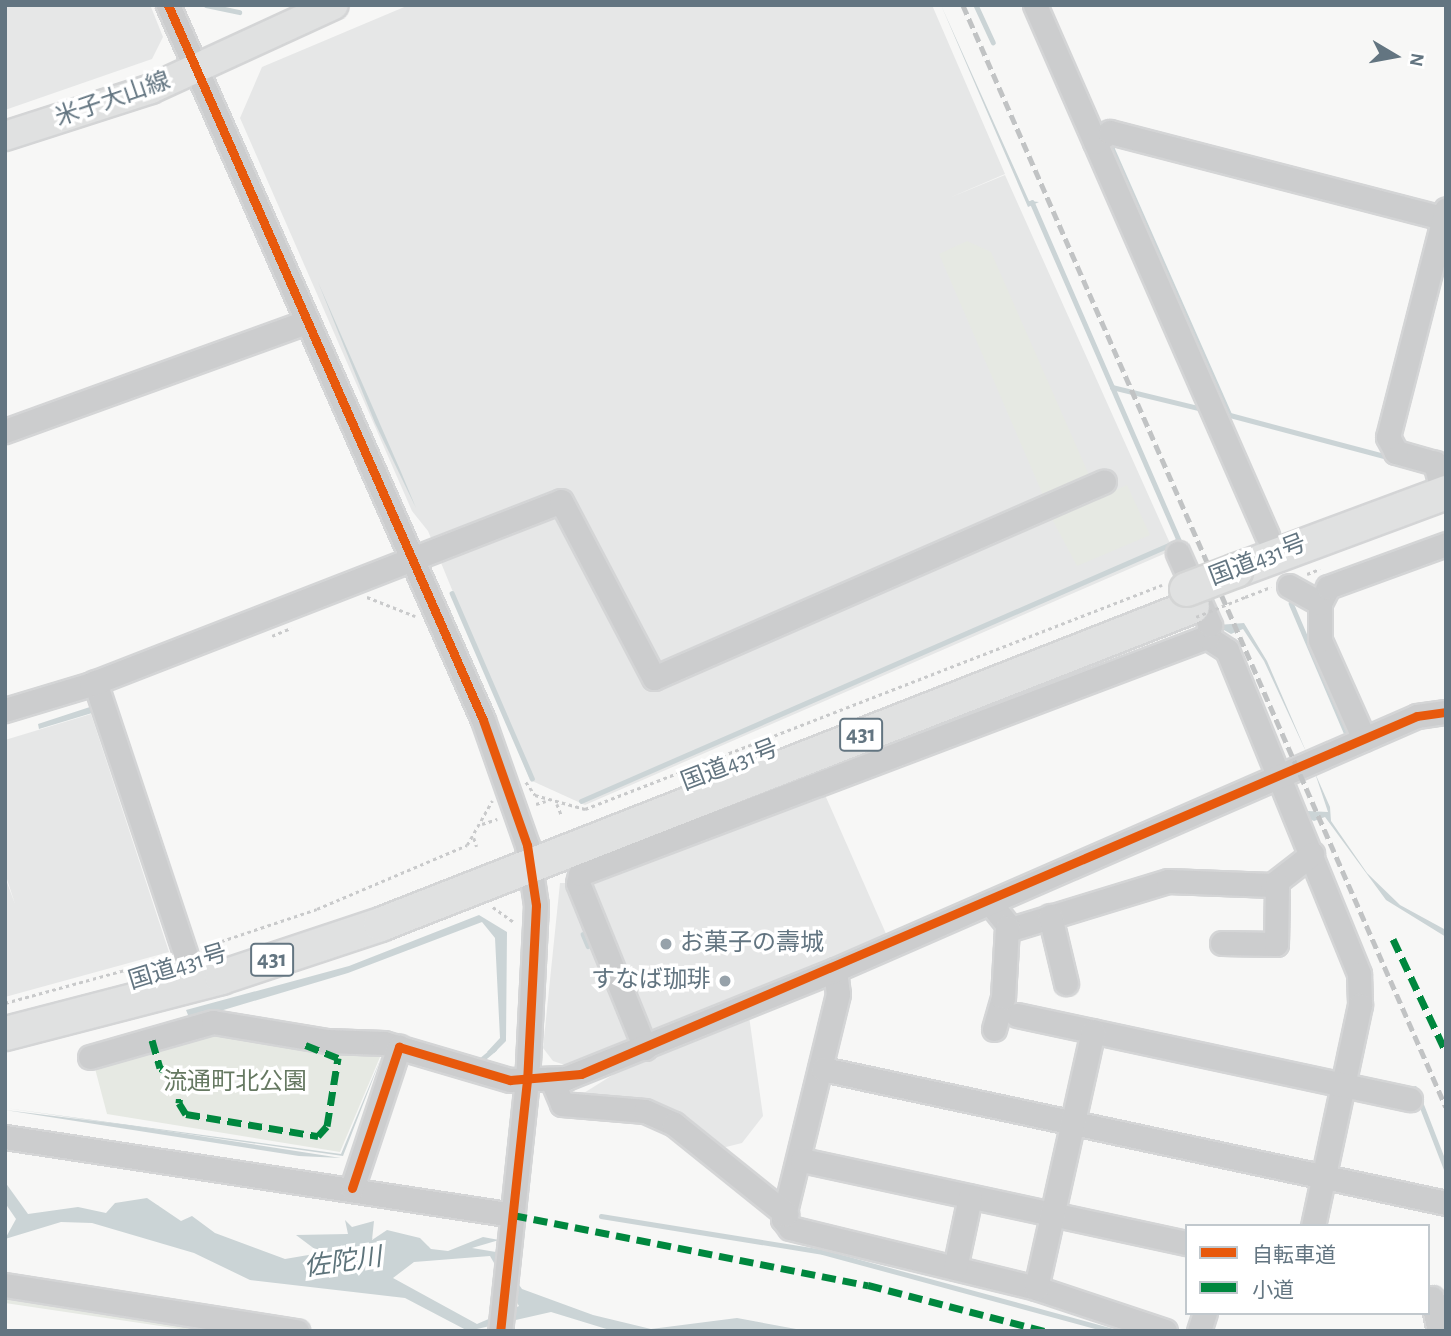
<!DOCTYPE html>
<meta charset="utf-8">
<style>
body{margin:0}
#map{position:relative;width:1451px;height:1336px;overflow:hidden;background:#f7f7f6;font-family:"Alegreya Sans","Noto Sans JP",sans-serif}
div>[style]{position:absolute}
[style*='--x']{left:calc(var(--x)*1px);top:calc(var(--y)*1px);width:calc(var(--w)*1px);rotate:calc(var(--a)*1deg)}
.built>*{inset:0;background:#e6e7e7}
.green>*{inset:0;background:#e6e9e3}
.water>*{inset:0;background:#cbd4d6}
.stream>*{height:4.5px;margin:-2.25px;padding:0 2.25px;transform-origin:2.25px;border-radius:2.25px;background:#cbd4d6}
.path>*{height:2.5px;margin-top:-1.25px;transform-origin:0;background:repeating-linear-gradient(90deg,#c9cacb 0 3.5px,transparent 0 7px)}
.roads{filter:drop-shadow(2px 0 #d4d5d6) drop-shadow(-2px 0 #d4d5d6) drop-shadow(0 2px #d4d5d6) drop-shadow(0 -2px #d4d5d6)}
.minor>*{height:23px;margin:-11.5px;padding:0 11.5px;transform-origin:11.5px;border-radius:11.5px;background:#cccdce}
.major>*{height:28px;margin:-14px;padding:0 14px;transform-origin:14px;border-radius:14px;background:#e0e1e1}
.highway>*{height:33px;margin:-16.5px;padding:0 16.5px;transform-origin:16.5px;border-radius:16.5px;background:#e0e1e1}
.rail>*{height:4.5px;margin-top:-2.25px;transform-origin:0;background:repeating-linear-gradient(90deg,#c1c3c4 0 10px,transparent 0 15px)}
.path-bridge>*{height:2.5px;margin-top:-1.25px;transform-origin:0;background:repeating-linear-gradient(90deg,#c9cacb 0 3.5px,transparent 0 7px)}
.bridges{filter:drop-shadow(2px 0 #d4d5d5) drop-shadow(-2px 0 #d4d5d5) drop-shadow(0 2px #d4d5d5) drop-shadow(0 -2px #d4d5d5)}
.highway-bridge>*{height:33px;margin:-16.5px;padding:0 16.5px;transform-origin:16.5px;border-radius:16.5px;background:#e0e1e1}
.quiet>*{height:7px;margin-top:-3.5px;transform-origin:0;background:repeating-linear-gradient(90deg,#00873e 0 14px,transparent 0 21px)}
.cycleway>*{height:9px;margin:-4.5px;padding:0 4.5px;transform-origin:4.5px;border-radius:4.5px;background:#e8590c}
.dots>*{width:19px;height:19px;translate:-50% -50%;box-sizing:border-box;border:4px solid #fff;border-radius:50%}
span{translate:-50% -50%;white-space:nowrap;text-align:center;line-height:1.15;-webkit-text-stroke:7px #fff;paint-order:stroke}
.shield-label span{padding:2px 5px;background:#fff;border:2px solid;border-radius:5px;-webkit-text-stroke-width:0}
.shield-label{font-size:23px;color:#637581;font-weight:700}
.street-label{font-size:24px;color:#637581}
.poi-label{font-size:24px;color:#637581}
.left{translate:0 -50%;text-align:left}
.right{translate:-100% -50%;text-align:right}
.park-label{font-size:24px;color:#667962}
.water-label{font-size:26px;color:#5e747b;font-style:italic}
.frame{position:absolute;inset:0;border:7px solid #637581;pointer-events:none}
.legend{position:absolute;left:1185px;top:1224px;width:245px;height:91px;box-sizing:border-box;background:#fff;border:2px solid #c1c8cd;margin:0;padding:9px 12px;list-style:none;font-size:21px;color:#637581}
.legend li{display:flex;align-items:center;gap:14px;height:35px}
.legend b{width:35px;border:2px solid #c1c8cd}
.north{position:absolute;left:1360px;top:21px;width:70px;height:70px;-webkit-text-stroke:5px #fff;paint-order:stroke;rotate:100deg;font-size:19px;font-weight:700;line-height:28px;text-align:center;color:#637581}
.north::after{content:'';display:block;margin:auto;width:24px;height:32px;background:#637581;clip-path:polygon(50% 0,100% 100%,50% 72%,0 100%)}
</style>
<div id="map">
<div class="built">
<div style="clip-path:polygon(5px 5px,151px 7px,163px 37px,152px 59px,5px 110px)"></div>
<div style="clip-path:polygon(409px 5px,932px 5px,1005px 174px,949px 198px,1005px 175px,1173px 550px,585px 805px,530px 780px,428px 531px,412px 511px,240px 118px,262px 67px)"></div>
<div style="clip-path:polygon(91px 714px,169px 952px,5px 997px,5px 877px,15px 904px,5px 873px,5px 740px)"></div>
<div style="clip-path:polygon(822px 788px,887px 936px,655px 1034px,586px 885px,588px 877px)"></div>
<div style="clip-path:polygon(560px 883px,565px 883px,630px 1032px,621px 1051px,571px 1067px,553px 1061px,543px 1048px)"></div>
<div style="clip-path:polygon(749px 1016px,763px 1116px,742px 1143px,718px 1149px,579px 1096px,619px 1071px)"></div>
</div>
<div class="green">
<div style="clip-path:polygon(967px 241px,991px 252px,1089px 475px,1043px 495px,939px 254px)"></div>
<div style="clip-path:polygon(1127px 485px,1150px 535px,1077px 566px,1052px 519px)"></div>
<div style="clip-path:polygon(217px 1028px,383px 1050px,340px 1152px,107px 1114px,93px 1061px)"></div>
<div style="clip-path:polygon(5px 1288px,282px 1331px,194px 1331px,5px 1303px)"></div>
</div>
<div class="water">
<div style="clip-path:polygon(941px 5px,1029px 201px,1039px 202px,1028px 207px)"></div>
<div style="clip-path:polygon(318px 282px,401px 472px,416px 508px,375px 423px)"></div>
<div style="clip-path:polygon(1175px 539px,1182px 541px,1218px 625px,1244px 623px,1267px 661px,1308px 756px,1264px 661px,1243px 629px,1231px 634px,1217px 626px)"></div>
<div style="clip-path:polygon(96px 705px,177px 950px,171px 952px,92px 713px,39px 729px,38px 724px)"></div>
<div style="clip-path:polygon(1315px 773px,1330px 807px,1331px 821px,1367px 873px,1400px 905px,1444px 929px,1446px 937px,1386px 900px,1325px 817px,1314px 821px,1287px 810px,1328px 812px)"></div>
<div style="clip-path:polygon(479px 915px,507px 932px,506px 1041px,494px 1053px,487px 1052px,500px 1038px,495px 938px,482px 922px,348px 973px,190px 1020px,186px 1010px,349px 966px)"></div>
<div style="clip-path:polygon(383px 1053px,343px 1156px,5px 1108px,341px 1154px)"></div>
<div style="clip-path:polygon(5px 1110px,128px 1125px,341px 1158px,299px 1156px)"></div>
<div style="clip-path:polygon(evenodd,5px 1182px,28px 1214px,78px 1207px,106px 1213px,115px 1203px,147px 1198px,181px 1221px,192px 1216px,215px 1233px,285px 1259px,320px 1253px,296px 1235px,348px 1234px,345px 1220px,352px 1227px,374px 1221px,372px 1240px,387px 1230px,420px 1238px,431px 1249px,448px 1251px,483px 1237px,499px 1240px,472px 1248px,496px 1252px,522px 1289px,593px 1315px,651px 1329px,737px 1318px,807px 1331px,613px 1331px,551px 1312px,468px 1331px,405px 1298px,250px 1280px,194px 1253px,92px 1223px,61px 1222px,5px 1239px,16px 1219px,5px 1203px,5px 1182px,490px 1256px,519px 1306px,477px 1324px,393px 1278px,414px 1262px,490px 1256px)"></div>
</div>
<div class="stream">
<div style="--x:206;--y:5;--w:34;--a:12"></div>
<div style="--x:976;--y:5;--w:41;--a:65.3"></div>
<div style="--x:1116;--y:141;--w:8;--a:120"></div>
<div style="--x:1112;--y:148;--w:292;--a:66.2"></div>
<div style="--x:1230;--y:415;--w:163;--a:14.9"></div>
<div style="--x:1032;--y:202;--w:371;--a:66.5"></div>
<div style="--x:1112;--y:387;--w:93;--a:13.7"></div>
<div style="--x:452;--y:593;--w:202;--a:66.6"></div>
<div style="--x:1291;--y:603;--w:148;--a:66.9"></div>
<div style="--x:581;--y:801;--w:651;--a:-23.53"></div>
<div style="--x:583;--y:934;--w:13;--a:67"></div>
<div style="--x:481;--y:1060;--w:17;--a:-40"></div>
<div style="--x:1415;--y:1088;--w:86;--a:68.8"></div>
<div style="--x:601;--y:1216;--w:225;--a:9.2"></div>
<div style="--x:823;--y:1252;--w:301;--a:15.2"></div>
</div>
<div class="path">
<div style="--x:1307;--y:574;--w:14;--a:-21"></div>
<div style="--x:367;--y:597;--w:52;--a:21.6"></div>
<div style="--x:1245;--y:597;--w:28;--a:-21"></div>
<div style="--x:272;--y:636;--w:21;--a:-23"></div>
<div style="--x:526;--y:782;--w:16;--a:55"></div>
<div style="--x:535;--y:795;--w:52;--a:15.6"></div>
<div style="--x:585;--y:809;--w:619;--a:-21.22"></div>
<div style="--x:536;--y:804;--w:10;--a:-17"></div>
<div style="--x:557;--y:804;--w:11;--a:68"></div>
<div style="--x:482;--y:824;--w:16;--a:-18"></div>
<div style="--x:474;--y:838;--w:9;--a:72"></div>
<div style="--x:493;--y:907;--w:27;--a:36"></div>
<div style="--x:201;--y:948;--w:122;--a:-18.6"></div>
<div style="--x:317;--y:909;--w:163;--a:-23.1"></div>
<div style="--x:467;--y:845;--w:51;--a:-60.4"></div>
<div style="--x:5;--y:1003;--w:169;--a:-15.4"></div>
</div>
<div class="roads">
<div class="minor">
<div style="--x:168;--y:5;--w:781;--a:66.22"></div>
<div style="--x:483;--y:720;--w:133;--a:70.6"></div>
<div style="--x:527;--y:845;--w:61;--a:81.5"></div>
<div style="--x:536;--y:905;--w:175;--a:92.9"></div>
<div style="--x:527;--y:1080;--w:252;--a:96.1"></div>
<div style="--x:1035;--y:5;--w:579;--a:66.36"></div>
<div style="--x:1095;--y:142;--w:18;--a:-34"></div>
<div style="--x:1110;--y:132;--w:347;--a:14.5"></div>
<div style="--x:5;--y:431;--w:320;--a:-19.9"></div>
<div style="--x:1439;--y:478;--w:16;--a:-105"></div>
<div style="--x:1435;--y:463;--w:41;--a:-164.2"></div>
<div style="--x:1396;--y:452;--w:17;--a:-118"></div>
<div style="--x:1388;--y:437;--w:235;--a:-75.7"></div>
<div style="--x:1289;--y:586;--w:35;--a:29"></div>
<div style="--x:1207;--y:637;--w:24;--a:33"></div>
<div style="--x:1227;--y:650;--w:350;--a:67.8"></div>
<div style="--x:1359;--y:974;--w:31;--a:88"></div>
<div style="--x:1360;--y:1005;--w:226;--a:102"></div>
<div style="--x:95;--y:682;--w:286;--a:71.6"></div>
<div style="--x:5;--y:710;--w:90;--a:-16.8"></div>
<div style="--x:91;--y:684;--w:504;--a:-21.27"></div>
<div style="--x:561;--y:501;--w:200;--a:62.3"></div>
<div style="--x:654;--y:678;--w:491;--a:-23.6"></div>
<div style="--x:1364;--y:739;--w:108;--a:-114"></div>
<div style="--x:1320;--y:640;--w:37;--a:-90"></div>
<div style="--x:1320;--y:603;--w:18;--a:-63"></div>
<div style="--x:1328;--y:587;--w:126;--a:-20"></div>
<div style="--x:990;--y:903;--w:33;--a:51"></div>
<div style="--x:1011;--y:929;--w:164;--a:-17"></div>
<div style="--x:1168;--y:881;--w:104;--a:2.2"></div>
<div style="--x:1272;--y:885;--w:51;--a:-37.8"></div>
<div style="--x:1050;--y:916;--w:69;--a:76.6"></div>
<div style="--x:1222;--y:943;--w:54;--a:1.1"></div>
<div style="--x:1276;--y:944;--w:60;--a:-89"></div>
<div style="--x:835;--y:970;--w:24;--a:83"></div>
<div style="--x:838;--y:994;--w:232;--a:103.7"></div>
<div style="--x:783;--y:1219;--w:11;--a:52"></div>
<div style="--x:790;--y:1228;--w:253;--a:13.7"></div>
<div style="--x:1036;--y:1288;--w:136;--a:18.4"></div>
<div style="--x:1017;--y:1015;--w:402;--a:12.1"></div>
<div style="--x:994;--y:1029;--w:33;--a:-74"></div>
<div style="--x:1003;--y:997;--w:70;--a:-86.7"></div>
<div style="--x:645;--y:1048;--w:178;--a:-112.1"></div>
<div style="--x:578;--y:883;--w:9;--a:-77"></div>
<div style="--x:580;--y:874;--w:670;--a:-20.71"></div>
<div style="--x:1207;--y:637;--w:12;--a:-76"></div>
<div style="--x:1210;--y:625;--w:79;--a:-114"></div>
<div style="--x:90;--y:1057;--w:128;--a:-15.9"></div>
<div style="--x:213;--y:1022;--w:116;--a:9.5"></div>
<div style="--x:327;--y:1041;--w:57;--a:2"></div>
<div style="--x:384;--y:1043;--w:131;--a:16.4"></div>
<div style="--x:510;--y:1080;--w:56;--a:-2"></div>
<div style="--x:566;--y:1078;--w:290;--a:-21.9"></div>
<div style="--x:835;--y:970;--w:635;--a:-23.58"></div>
<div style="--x:1417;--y:716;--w:29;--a:-8"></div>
<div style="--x:823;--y:1069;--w:637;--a:12.14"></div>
<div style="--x:552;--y:1080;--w:26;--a:67"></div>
<div style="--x:562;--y:1104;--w:83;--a:4.8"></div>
<div style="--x:645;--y:1111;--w:32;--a:24"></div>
<div style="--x:674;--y:1124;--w:144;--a:38.8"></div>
<div style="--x:5;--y:1137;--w:514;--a:8.73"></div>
<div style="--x:802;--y:1160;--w:394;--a:12.2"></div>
<div style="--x:352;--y:1188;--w:149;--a:-71.6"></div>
<div style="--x:955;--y:1268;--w:73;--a:-78.1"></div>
<div style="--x:5;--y:1285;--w:296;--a:9"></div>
<div style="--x:1036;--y:1288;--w:263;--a:-77.5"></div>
<div style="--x:1432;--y:1298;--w:34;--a:78"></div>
<div style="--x:1199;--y:1331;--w:19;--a:-72"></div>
</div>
<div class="major">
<div style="--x:5;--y:136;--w:153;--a:-17.8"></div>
<div style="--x:151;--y:89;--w:201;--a:-24.7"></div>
</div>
<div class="highway">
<div style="--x:1236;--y:570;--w:224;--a:-20.4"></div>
<div style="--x:5;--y:1033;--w:223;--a:-14.5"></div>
<div style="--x:221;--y:977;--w:168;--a:-18.4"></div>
<div style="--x:380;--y:924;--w:872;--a:-21.39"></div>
</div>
</div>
<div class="rail">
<div style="--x:963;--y:5;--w:1203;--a:66.33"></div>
</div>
<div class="path-bridge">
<div style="--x:1196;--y:617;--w:53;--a:-22.2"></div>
</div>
<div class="bridges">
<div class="highway-bridge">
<div style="--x:1186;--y:589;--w:53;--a:-20.8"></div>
</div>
</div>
<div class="quiet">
<div style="--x:1393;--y:939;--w:125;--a:64.9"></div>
<div style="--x:152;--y:1040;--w:29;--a:74"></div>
<div style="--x:160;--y:1068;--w:24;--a:24"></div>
<div style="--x:182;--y:1078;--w:25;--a:97"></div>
<div style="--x:179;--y:1103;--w:13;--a:58"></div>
<div style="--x:186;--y:1114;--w:134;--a:9.5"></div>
<div style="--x:318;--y:1136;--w:13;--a:-48"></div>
<div style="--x:327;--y:1126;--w:69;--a:-80.8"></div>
<div style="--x:338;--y:1058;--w:35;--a:-158"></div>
<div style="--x:513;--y:1215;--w:362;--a:11.2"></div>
<div style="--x:868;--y:1285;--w:183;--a:14.6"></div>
</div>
<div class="cycleway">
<div style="--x:168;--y:5;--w:781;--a:66.22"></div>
<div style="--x:483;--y:720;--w:133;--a:70.6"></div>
<div style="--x:527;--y:845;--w:61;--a:81.5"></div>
<div style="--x:536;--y:905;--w:175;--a:92.9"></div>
<div style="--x:527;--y:1080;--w:252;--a:96.1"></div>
<div style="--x:352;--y:1188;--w:149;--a:-71.6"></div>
<div style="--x:399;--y:1047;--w:116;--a:16.6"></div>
<div style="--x:510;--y:1080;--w:71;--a:-4.8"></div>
<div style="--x:581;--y:1074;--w:909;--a:-23.18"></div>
<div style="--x:1417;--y:716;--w:29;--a:-8"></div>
</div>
<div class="dots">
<div style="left:666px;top:944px;background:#97a2aa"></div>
<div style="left:725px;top:981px;background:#97a2aa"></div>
</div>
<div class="shield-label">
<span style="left:861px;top:735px">431</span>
<span style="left:272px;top:960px">431</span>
</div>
<div class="street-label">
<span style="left:113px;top:100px;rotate:-19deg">米子大山線</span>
<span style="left:1258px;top:561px;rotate:-21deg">国道431号</span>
<span style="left:730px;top:766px;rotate:-21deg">国道431号</span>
<span style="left:178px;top:968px;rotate:-17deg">国道431号</span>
</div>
<div class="poi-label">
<span class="left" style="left:680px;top:944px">お菓子の壽城</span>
<span class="right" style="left:711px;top:981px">すなば珈琲</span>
</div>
<div class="park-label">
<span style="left:235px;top:1083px">流通町北公園</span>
</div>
<div class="water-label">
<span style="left:343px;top:1263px;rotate:-8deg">佐陀川</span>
</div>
<div class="frame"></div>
<ul class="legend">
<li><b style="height:9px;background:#e8590c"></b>自転車道</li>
<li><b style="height:9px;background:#00873e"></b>小道</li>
</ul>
<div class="north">N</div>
</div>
